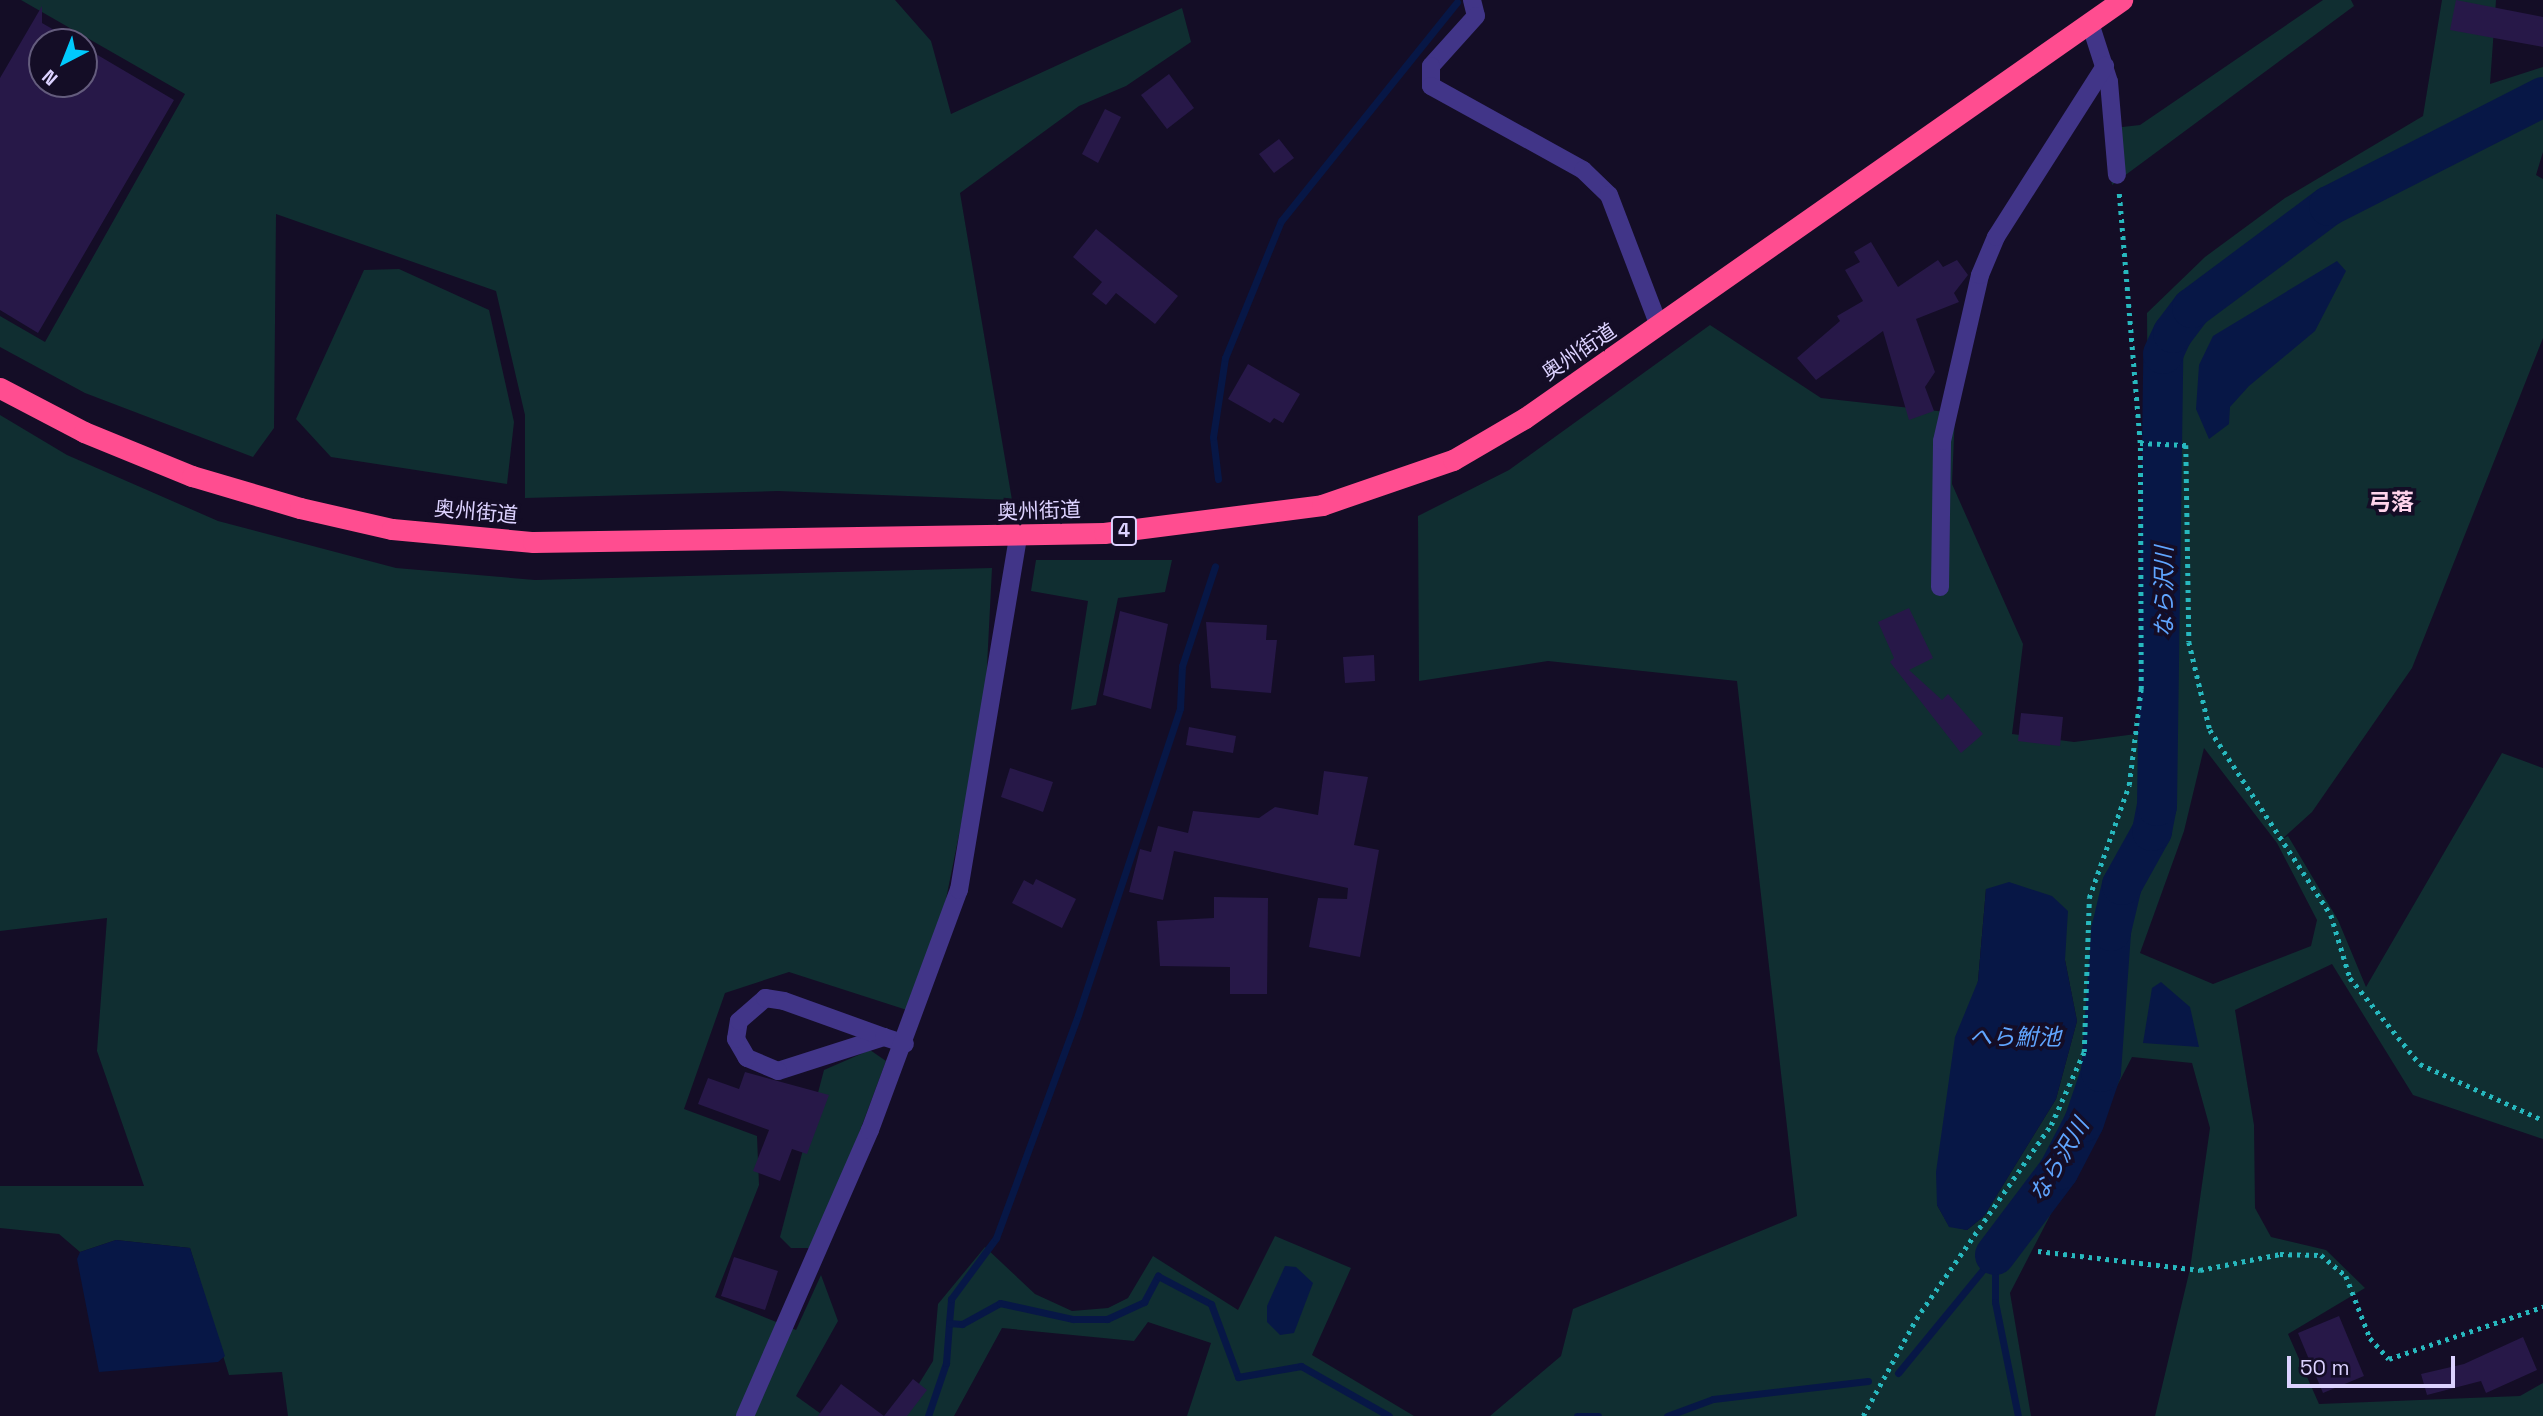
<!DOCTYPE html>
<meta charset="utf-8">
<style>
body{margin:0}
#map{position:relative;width:2543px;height:1416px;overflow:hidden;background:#140d26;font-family:"Space Grotesk","Noto Sans JP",sans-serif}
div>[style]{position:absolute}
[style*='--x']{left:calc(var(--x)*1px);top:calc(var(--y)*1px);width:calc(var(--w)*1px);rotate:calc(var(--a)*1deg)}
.green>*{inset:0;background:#102e31}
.water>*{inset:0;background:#071746}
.stream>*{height:7px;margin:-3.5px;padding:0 3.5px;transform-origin:3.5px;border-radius:3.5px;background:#071746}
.river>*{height:40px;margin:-20px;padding:0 20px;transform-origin:20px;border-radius:20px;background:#071746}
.building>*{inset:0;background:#271848}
.path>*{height:4.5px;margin-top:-2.25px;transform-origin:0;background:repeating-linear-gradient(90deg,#27b8be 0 3.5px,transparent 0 8.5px)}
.minor>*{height:18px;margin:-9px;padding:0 9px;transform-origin:9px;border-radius:9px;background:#413588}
.highway>*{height:21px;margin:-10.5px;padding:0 10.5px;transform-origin:10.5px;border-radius:10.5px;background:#ff4d90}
span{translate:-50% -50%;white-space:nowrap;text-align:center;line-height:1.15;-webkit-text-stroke:7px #140d26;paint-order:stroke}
.shield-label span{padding:2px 5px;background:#140d26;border:2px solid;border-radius:5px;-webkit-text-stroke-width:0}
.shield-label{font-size:19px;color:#dcd2ff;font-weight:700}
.street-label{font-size:21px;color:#dcd2ff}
.neighbourhood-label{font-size:23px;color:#ffd4eb;font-weight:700}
.water-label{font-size:23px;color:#60a5ff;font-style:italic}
.north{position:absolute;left:28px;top:28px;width:70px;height:70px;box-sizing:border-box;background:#140d26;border:2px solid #645c7d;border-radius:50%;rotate:222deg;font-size:19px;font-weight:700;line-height:28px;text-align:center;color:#dcd2ff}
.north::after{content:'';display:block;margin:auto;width:24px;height:32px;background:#00cafd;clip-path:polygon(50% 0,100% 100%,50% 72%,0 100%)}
.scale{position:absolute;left:2287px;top:1356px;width:168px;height:32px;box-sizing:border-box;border:4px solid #dcd2ff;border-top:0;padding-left:9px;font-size:21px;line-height:24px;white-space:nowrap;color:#dcd2ff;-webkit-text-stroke:5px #140d26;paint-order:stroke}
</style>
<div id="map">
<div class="green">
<div style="clip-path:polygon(21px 0,895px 0,931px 41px,951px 114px,1182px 8px,1191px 42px,1126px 86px,1079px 106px,960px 193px,1012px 500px,778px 491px,525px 498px,525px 415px,496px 291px,276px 214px,274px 428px,253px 457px,85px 393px,0 347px,0 316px,45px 342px,185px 94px)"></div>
<div style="clip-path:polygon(2323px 0,2351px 0,2354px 6px,2112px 185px,2105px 129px,2140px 125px)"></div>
<div style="clip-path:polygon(evenodd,2442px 0,2496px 0,2490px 84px,2543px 67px,2543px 152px,2536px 175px,2543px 179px,2543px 338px,2412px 668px,2312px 812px,2281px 840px,2288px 836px,2338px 920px,2366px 987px,2502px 753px,2543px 768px,2543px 1139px,2413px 1095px,2332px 964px,2235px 1010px,2254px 1125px,2255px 1208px,2271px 1237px,2326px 1250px,2365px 1288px,2288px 1334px,2319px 1404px,2520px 1396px,2543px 1383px,2543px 1416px,2155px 1416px,2190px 1269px,2210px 1128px,2192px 1063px,2132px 1057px,2010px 1293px,2031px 1416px,1490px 1416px,1561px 1356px,1573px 1309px,1797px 1216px,1737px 681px,1548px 661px,1419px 681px,1418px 516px,1509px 470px,1710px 325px,1821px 398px,1955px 413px,1952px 484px,2023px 644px,2012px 734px,2074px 742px,2144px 733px,2150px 695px,2147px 313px,2205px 257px,2285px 198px,2423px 116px,2442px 0,2204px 748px,2277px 843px,2317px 920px,2311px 946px,2213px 984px,2140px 953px,2184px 831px,2204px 748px,2442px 0,1986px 889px,2065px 960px,2077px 1021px,2056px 1099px,1984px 1216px,1967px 1230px,1949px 1226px,1937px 1205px,1978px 981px,1986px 889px)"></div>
<div style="clip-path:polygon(399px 269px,489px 310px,514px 422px,507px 484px,331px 457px,296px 419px,364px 270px)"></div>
<div style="clip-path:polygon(0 415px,67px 455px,218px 521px,396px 568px,535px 580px,992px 568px,985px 706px,942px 919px,910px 1011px,789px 972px,725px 993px,684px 1109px,757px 1136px,759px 1185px,715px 1297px,796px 1330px,821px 1275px,838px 1321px,796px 1396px,824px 1416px,288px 1416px,282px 1372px,229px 1375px,190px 1248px,116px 1240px,80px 1252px,59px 1234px,0 1228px,0 1186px,144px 1186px,97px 1051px,107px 918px,0 931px)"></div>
<div style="clip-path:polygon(1036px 560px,1172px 560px,1165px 592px,1118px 598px,1096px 705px,1071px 710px,1088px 601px,1031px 591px)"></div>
<div style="clip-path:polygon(870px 1050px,886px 1061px,846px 1168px,809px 1248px,791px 1248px,780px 1237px,824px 1070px)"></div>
<div style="clip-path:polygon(1275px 1236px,1351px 1268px,1312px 1355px,1414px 1416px,1187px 1416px,1211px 1343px,1148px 1322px,1134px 1341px,1002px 1328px,954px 1416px,899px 1416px,933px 1361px,938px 1304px,985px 1247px,1035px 1294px,1072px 1311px,1108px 1308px,1128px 1298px,1153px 1256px,1238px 1310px)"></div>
</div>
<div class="water">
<div style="clip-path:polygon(2337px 261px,2346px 271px,2315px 331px,2249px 386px,2230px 407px,2229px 424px,2209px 439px,2196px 409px,2199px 365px,2213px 336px)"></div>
<div style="clip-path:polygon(2009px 882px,2052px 896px,2068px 911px,2065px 960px,2077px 1021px,2056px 1099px,1984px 1216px,1967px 1230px,1949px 1227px,1937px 1205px,1936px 1172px,1955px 1037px,1978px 981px,1986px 889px)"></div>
<div style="clip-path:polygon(2161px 982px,2190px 1007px,2199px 1047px,2143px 1043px,2152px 988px)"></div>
<div style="clip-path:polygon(116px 1240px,190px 1248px,225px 1356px,218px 1362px,99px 1372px,77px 1259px,80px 1252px)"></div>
<div style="clip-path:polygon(1285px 1266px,1296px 1267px,1313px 1283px,1294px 1333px,1280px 1335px,1267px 1322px,1267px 1306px)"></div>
</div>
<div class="stream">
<div style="--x:1218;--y:479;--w:42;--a:-96.8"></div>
<div style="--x:1213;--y:437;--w:80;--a:-81.4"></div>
<div style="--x:1225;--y:358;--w:148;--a:-67.8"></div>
<div style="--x:1281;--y:221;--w:281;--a:-51.2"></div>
<div style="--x:1995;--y:1255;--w:47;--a:90"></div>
<div style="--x:1995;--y:1302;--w:116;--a:78.6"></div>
<div style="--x:949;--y:1323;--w:24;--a:-85"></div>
<div style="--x:951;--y:1299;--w:76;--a:-53.6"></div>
<div style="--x:996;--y:1238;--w:238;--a:-69.8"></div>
<div style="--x:1078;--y:1015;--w:324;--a:-71.6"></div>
<div style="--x:1180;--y:708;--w:42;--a:-87.3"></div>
<div style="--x:1182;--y:666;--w:105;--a:-71.7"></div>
<div style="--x:1898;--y:1373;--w:151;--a:-50.6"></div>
<div style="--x:928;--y:1416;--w:56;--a:-71.2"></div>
<div style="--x:946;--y:1363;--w:40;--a:-85.7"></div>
<div style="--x:949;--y:1323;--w:13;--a:4"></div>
<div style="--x:962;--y:1324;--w:43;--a:-28.9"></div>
<div style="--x:1000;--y:1303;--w:75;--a:12.4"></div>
<div style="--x:1073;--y:1319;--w:34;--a:0"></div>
<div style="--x:1107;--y:1319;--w:41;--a:-24.7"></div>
<div style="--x:1144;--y:1302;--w:30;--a:-62"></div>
<div style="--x:1158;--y:1276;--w:60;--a:27.8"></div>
<div style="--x:1211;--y:1304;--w:78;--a:69.7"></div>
<div style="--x:1238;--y:1377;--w:64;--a:-9.9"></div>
<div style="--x:1301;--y:1366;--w:101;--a:29.6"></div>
<div style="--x:1577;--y:1416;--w:21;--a:0"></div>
<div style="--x:1667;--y:1416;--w:49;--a:-20.3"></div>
<div style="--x:1713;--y:1399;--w:156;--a:-6.6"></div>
</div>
<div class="river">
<div style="--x:1995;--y:1255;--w:106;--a:-53"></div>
<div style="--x:2059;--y:1170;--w:54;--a:-62.5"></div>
<div style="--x:2084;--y:1122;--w:53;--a:-71.2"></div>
<div style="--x:2101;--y:1072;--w:141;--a:-85.9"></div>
<div style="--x:2111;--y:931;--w:47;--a:-76.6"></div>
<div style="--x:2122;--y:885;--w:62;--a:-60.9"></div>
<div style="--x:2152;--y:831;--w:25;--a:-79"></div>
<div style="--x:2157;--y:806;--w:452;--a:-89.2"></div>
<div style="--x:2163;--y:354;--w:23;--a:-65"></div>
<div style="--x:2173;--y:333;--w:31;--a:-53"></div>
<div style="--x:2192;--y:308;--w:171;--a:-36.7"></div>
<div style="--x:2329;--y:206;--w:240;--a:-27"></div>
</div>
<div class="building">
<div style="clip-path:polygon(2456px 0,2543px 17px,2543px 47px,2450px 30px)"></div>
<div style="clip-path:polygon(42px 6px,42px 23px,75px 42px,42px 42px,42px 84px,84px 84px,84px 47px,174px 100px,38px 333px,0 310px,0 78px)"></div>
<div style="clip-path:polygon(1169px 74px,1194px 108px,1167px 129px,1141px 95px)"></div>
<div style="clip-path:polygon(1105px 109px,1121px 117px,1098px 163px,1082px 154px)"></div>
<div style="clip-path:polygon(1279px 139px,1294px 158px,1274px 173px,1259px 154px)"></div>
<div style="clip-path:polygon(1096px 229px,1178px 296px,1155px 324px,1116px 293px,1106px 305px,1092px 294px,1102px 282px,1073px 257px)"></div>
<div style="clip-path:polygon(1871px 242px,1898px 287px,1938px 260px,1943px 267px,1957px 260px,1968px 275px,1954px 293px,1959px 302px,1916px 319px,1935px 372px,1925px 387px,1934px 411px,1909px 420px,1883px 331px,1816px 380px,1797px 358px,1840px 321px,1837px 316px,1863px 301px,1845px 270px,1860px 262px,1854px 252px)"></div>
<div style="clip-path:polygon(1248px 364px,1300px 394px,1283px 423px,1274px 418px,1270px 423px,1228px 399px)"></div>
<div style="clip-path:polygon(1909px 608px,1933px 658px,1909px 670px,1942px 700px,1948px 694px,1983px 734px,1961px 753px,1890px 662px,1894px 658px,1878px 622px)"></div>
<div style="clip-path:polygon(1120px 611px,1168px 624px,1151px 709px,1103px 695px)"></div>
<div style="clip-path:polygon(1206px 622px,1267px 625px,1266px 640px,1277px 640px,1271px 693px,1211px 688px)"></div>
<div style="clip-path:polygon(1374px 655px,1375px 681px,1345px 683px,1343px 657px)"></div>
<div style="clip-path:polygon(2021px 713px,2063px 717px,2060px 746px,2018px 741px)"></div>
<div style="clip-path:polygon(1189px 727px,1236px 736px,1233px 753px,1186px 745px)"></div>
<div style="clip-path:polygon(1010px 768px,1053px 782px,1043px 812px,1001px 797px)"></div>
<div style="clip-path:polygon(1324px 771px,1368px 777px,1354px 845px,1379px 850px,1360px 957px,1309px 947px,1318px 898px,1347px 899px,1348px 888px,1174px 851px,1163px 900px,1129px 892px,1140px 849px,1151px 852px,1158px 826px,1188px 833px,1193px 811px,1259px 818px,1275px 807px,1318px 815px)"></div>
<div style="clip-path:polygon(1036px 879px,1076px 899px,1062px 928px,1012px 903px,1024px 880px,1033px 885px)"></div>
<div style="clip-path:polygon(1214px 897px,1268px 898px,1267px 994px,1230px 994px,1230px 967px,1160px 966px,1157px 921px,1214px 918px)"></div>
<div style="clip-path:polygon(745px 1072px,829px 1095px,807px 1154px,792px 1149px,780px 1181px,753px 1171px,769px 1130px,698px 1104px,708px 1078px,739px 1089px)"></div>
<div style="clip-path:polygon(734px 1257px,778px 1271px,765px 1310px,721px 1296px)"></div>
<div style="clip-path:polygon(2339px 1316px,2364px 1376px,2323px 1393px,2298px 1333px)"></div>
<div style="clip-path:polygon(2523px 1337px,2537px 1370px,2486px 1393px,2481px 1381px,2427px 1395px,2421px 1374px,2464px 1364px)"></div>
<div style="clip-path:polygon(913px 1379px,927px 1390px,907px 1416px,818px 1416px,841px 1384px,884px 1416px)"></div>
</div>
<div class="path">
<div style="--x:2140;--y:443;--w:46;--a:2.5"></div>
<div style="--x:2186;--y:445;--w:197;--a:89.1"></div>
<div style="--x:2189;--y:642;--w:90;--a:76.6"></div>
<div style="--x:2210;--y:730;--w:221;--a:56.8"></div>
<div style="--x:2331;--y:915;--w:66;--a:73.2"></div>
<div style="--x:2350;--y:978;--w:111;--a:50.9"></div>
<div style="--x:2420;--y:1064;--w:135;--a:24.5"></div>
<div style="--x:2038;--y:1251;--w:163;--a:6.7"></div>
<div style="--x:2200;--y:1270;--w:82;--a:-11.3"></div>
<div style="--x:2280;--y:1254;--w:41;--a:1.4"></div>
<div style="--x:2321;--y:1255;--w:33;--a:40"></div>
<div style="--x:2346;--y:1276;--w:66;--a:68.8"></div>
<div style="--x:2370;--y:1338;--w:28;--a:48"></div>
<div style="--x:2389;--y:1359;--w:163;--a:-18.7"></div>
<div style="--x:1863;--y:1416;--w:111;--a:-61.3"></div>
<div style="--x:1916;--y:1319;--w:236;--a:-55.2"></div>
<div style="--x:2051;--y:1125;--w:80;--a:-65.7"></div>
<div style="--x:2084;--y:1052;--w:154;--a:-88.1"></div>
<div style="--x:2089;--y:898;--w:120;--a:-70.5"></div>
<div style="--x:2129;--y:785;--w:97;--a:-82.9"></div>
<div style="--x:2141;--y:689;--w:246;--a:-90.2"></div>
<div style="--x:2140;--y:443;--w:251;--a:-94.8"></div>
</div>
<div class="minor">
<div style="--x:1472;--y:0;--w:16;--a:76"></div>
<div style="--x:1476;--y:16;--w:67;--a:132"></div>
<div style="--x:1431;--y:66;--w:20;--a:90"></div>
<div style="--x:1431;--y:86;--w:174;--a:28.9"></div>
<div style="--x:1583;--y:170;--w:36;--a:44"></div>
<div style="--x:1609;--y:195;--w:140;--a:69.1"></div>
<div style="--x:2090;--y:23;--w:62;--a:72.1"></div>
<div style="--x:2109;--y:82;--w:93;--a:85.1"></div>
<div style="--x:1940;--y:587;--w:146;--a:-89.2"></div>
<div style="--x:1942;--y:441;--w:170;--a:-77.1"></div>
<div style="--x:1980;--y:275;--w:41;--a:-67.2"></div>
<div style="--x:1996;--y:237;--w:203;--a:-57.5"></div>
<div style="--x:884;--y:1037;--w:111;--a:162.2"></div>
<div style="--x:778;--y:1071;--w:34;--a:-157"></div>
<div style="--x:747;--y:1058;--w:22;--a:-120"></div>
<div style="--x:736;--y:1039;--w:18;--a:-81"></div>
<div style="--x:739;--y:1021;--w:35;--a:-41"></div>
<div style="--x:765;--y:998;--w:19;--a:9"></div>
<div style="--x:784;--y:1001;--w:106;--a:19.8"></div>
<div style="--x:884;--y:1037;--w:22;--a:18"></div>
<div style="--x:745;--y:1416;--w:312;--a:-66.4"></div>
<div style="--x:870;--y:1130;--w:256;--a:-69.7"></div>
<div style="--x:959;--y:890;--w:359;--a:-80.5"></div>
</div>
<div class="highway">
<div style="--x:0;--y:388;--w:95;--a:27.6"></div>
<div style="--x:84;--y:432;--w:117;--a:22.2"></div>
<div style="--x:192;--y:476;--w:113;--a:16.5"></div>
<div style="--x:300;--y:508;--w:94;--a:12.9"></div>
<div style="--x:392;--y:529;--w:142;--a:5.3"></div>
<div style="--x:533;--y:542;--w:571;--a:-0.9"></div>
<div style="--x:1104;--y:533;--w:220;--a:-7.3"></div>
<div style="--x:1322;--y:505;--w:139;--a:-19"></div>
<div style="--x:1453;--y:460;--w:83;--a:-30.3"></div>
<div style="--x:1525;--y:418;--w:729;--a:-35"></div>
</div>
<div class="shield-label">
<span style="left:1124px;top:531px">4</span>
</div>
<div class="street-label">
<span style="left:1579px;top:352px;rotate:-34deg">奥州街道</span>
<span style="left:1039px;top:511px;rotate:-2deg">奥州街道</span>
<span style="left:476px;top:512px;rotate:5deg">奥州街道</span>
</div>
<div class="neighbourhood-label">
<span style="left:2391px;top:502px">弓落</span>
</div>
<div class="water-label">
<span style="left:2164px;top:592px;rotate:-90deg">なら沢川</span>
<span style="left:2015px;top:1037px">へら鮒池</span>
<span style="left:2059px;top:1160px;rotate:-59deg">なら沢川</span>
</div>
<div class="north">N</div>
<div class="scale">50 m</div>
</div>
